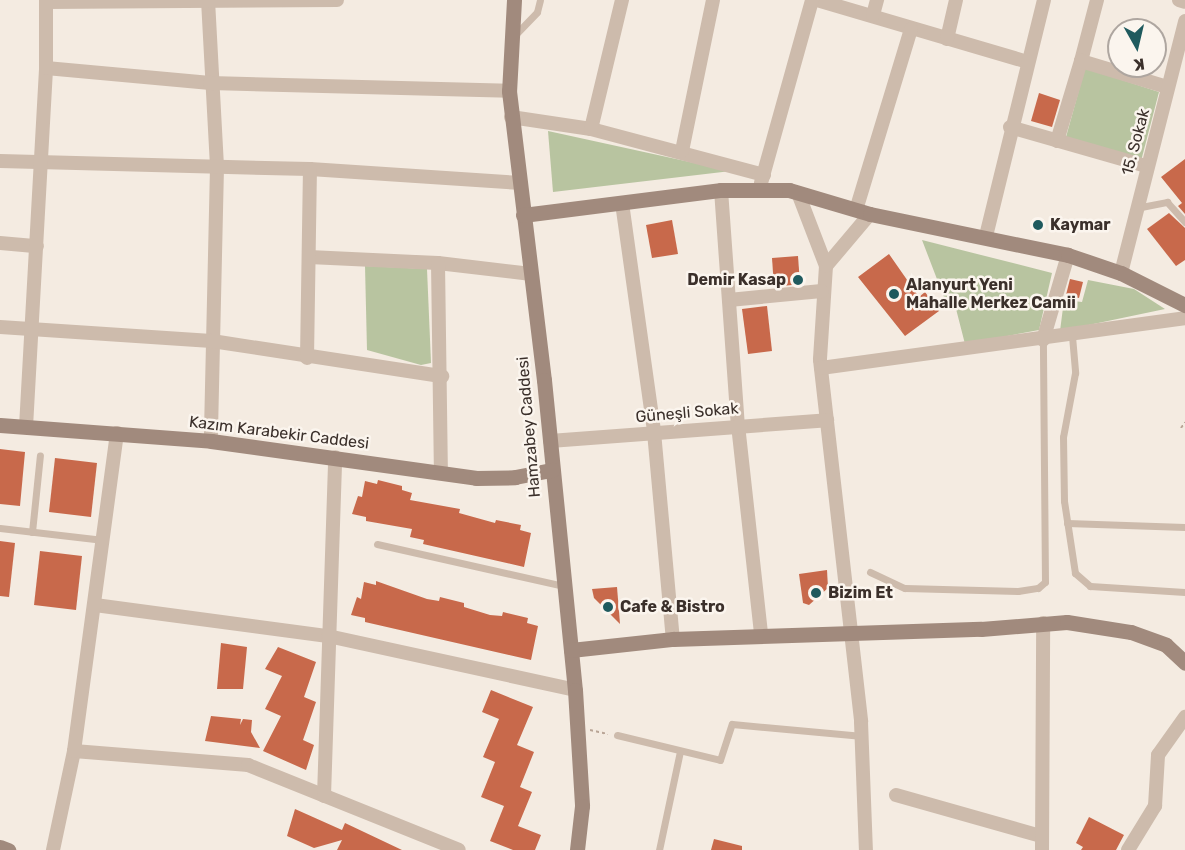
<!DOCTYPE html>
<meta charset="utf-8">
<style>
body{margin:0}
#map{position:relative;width:1185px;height:850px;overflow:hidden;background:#f4ebe1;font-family:Rubik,sans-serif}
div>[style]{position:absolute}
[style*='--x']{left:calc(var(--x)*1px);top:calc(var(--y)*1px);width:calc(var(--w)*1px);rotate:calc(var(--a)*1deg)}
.green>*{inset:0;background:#b8c4a0}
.building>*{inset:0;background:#c8694b}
.path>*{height:2px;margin-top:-1px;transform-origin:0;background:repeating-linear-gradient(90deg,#b9a596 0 3px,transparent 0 6px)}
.lane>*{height:7px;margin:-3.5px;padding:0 3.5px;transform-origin:3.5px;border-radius:3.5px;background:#cdbbac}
.street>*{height:14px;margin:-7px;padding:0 7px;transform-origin:7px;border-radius:7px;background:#cdbbac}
.secondary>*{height:15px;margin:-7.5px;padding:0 7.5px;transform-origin:7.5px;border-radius:7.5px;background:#a18a7d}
.dots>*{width:16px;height:16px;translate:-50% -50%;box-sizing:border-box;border:3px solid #fbf5ee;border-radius:50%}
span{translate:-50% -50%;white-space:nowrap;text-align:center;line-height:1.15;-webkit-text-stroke:5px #fbf5ee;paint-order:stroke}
.street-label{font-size:16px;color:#3b302b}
.poi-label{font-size:16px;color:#3b302b;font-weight:700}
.left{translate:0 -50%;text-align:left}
.right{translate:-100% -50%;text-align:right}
.north{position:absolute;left:1107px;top:18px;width:60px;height:60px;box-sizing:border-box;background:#fbf5ee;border:2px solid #aea6a0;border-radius:50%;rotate:172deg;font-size:16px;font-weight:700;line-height:24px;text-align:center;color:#3b302b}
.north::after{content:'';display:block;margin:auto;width:21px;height:27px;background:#1f5a5e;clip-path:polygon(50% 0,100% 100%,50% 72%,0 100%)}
</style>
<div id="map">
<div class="green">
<div style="clip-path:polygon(1085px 68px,1159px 92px,1141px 161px,1066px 137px)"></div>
<div style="clip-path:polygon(548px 131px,731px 171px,553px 192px)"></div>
<div style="clip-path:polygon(922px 240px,1052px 273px,1039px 330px,965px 344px,955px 305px,945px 300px)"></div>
<div style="clip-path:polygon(365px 266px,427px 269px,431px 363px,421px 365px,367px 350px)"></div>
<div style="clip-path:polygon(1088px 280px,1134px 289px,1165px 309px,1060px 331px,1064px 300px,1082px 302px)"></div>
</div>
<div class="building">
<div style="clip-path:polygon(1039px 93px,1060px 100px,1052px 127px,1031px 121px)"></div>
<div style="clip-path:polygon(1185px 159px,1185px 214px,1178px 206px,1182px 203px,1161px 177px)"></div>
<div style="clip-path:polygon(1169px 213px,1185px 228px,1185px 260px,1176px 266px,1147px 229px)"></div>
<div style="clip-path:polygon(672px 220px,678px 254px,652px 258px,646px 225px)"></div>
<div style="clip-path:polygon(889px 254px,919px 297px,925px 292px,939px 311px,905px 336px,858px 277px)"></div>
<div style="clip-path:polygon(798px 256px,800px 284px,774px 287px,772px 258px)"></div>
<div style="clip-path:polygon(1070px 279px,1083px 282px,1079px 298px,1066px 295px)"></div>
<div style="clip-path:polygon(767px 306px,772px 351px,748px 354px,742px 309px)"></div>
<div style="clip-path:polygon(0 449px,25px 452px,20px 506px,0 504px)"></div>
<div style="clip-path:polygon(55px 458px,97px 463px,91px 517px,49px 512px)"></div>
<div style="clip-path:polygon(378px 480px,402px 486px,402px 490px,412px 493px,410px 500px,460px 509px,459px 513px,495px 523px,496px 520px,521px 525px,520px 530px,531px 533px,524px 567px,423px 544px,424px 540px,410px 537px,412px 529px,366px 521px,366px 517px,352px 514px,358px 496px,362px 497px,365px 481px,377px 484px)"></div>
<div style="clip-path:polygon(0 541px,15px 543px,9px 597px,0 596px)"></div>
<div style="clip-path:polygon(40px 551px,82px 556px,76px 610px,34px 605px)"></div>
<div style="clip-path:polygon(827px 570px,828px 588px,809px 605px,803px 603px,799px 574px)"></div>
<div style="clip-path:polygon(376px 581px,427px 599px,439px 601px,440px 597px,464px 603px,464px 607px,490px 615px,502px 616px,503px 612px,528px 618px,527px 623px,538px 626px,531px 660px,365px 622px,365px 618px,351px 615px,357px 597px,361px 599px,364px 582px,376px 585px)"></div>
<div style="clip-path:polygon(617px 587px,620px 624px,594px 598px,592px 589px)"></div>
<div style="clip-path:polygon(221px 643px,247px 647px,243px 689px,217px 689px)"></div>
<div style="clip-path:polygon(278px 647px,316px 662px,304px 697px,316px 702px,303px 740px,314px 745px,306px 770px,263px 751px,281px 716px,265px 709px,282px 676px,265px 669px)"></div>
<div style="clip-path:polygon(491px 690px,533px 707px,517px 745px,534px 752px,520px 787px,532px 792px,518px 826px,541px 835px,535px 850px,513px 850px,490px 841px,504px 806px,481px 797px,495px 762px,483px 757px,499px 719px,482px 712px)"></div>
<div style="clip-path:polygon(211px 716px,241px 719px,240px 725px,243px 719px,252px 720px,251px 732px,260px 748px,205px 741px)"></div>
<div style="clip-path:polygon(295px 809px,342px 830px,345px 823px,402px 850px,337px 850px,342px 840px,314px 848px,287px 836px)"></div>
<div style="clip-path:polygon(1089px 817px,1124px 835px,1116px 850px,1081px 850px,1083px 847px,1076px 843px)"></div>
<div style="clip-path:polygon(714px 839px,742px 846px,742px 850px,711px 850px)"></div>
</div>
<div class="path">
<div style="--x:1181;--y:428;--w:7;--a:-56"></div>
<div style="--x:590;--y:730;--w:18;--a:13"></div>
</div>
<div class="lane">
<div style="--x:514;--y:36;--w:33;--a:-46"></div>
<div style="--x:537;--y:12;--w:12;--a:-76"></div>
<div style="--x:1136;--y:208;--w:32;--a:-11"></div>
<div style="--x:1167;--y:202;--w:27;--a:48"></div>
<div style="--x:1072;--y:336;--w:37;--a:85"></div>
<div style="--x:1075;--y:373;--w:65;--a:100.6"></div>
<div style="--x:1063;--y:437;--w:64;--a:89.1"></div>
<div style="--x:1064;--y:501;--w:73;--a:81.3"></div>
<div style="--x:1075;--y:573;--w:20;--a:41"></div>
<div style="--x:1090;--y:586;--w:95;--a:3.6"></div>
<div style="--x:1067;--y:523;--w:118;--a:1.9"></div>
<div style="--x:0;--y:528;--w:104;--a:6.6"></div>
<div style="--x:32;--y:532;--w:77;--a:-84.1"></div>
<div style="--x:377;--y:544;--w:192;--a:12.7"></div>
<div style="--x:870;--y:572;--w:38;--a:25"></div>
<div style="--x:905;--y:588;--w:113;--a:1.5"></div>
<div style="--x:1018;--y:591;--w:20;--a:-9"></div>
<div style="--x:1038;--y:588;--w:9;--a:-41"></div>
<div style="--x:1045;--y:582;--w:242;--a:-90.5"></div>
<div style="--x:617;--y:735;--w:106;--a:13.6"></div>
<div style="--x:720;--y:760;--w:38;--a:-72"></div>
<div style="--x:732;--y:724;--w:131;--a:5.3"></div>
<div style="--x:659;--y:850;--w:101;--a:-78"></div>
</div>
<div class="street">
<div style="--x:208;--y:0;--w:167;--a:86.9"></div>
<div style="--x:217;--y:167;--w:274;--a:91.3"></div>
<div style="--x:817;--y:0;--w:220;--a:16.4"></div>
<div style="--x:1179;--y:0;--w:6;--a:18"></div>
<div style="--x:46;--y:2;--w:291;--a:-0.4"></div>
<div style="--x:873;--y:15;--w:16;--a:-75"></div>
<div style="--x:947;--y:39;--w:40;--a:-77"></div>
<div style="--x:1081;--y:61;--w:63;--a:-75.3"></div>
<div style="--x:46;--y:68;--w:165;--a:5.2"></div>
<div style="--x:210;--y:83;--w:299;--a:1.5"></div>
<div style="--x:511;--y:117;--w:81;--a:8.5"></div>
<div style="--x:591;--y:129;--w:179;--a:14.9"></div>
<div style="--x:1010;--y:127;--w:141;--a:16"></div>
<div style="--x:591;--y:129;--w:133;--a:-76.5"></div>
<div style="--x:1057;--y:141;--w:84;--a:-73.3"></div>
<div style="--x:1081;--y:61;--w:90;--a:16.8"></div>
<div style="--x:682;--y:151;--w:154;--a:-78.4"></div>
<div style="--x:0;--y:161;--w:310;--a:1.5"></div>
<div style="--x:310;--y:169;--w:209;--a:3.8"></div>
<div style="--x:761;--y:183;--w:190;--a:-74.4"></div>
<div style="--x:721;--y:190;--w:236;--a:85.9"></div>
<div style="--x:738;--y:425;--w:210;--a:83.7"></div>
<div style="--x:798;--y:193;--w:78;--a:69"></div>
<div style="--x:826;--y:266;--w:94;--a:93.7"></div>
<div style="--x:820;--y:360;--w:364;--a:83.5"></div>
<div style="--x:861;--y:722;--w:128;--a:87.8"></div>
<div style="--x:622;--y:203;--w:231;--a:82"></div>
<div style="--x:654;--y:432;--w:208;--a:84.8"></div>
<div style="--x:856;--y:210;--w:189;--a:-73.1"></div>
<div style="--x:986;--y:236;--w:243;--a:-76.2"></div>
<div style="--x:0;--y:243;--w:37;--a:5"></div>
<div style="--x:309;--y:257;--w:129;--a:2.7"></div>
<div style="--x:438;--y:263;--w:94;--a:6.7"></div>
<div style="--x:438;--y:263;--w:210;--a:89.2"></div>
<div style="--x:826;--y:266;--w:68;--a:-49.8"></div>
<div style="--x:1121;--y:273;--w:260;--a:-75.7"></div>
<div style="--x:729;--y:300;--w:93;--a:-5.5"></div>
<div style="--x:0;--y:327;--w:212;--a:3.8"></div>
<div style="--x:212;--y:341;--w:233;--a:8.7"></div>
<div style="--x:1043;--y:340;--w:89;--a:-73.6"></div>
<div style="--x:307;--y:358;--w:189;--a:-89.1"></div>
<div style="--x:821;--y:368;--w:367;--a:-7.8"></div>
<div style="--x:26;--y:427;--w:360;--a:-86.8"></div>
<div style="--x:46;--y:68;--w:68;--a:-90"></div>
<div style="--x:550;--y:441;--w:278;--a:-4.3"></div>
<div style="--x:95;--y:605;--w:235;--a:7.6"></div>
<div style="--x:328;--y:636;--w:253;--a:12.3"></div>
<div style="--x:74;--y:751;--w:175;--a:4.6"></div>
<div style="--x:248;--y:765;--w:227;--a:21.9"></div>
<div style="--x:896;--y:795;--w:151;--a:15.8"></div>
<div style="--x:324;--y:796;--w:339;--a:-88.1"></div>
<div style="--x:53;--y:850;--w:101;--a:-78"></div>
<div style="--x:74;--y:751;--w:321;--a:-82.3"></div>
<div style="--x:1042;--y:850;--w:227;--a:-89.7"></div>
<div style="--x:1128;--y:850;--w:52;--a:-58.5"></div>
<div style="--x:1155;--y:806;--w:51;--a:-86.6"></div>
<div style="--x:1158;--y:755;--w:47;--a:-54.6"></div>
</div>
<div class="secondary">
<div style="--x:514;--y:0;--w:91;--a:93.1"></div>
<div style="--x:509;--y:91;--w:291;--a:83.1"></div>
<div style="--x:544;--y:380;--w:312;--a:84.3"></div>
<div style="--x:575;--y:690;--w:116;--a:86.5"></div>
<div style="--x:582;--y:806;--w:44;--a:96.5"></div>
<div style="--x:523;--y:215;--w:200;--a:-7.2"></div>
<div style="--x:721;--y:190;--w:68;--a:0"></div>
<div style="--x:789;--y:190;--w:84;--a:16.5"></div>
<div style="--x:870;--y:214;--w:202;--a:11.7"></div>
<div style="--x:1068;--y:255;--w:56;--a:18.8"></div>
<div style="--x:1121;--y:273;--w:72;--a:26.6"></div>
<div style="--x:0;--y:425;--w:212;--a:4.3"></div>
<div style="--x:211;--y:441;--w:268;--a:7.9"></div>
<div style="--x:476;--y:478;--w:39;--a:-1"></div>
<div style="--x:515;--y:477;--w:38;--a:-11"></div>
<div style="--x:571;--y:650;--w:103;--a:-6.2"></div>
<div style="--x:673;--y:639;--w:308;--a:-1.9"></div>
<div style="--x:981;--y:629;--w:86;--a:-4.7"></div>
<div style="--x:1067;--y:622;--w:65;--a:8.9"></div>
<div style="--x:1131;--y:632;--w:37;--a:20"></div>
<div style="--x:1166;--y:645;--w:26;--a:43"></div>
<div style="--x:0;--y:847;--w:9;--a:21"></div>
</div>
<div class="dots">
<div style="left:1038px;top:225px;background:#1f5a5e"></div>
<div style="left:798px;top:280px;background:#1f5a5e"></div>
<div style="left:894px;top:294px;background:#1f5a5e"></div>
<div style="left:816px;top:593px;background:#1f5a5e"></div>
<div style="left:608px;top:607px;background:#1f5a5e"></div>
</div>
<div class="street-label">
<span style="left:1136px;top:142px;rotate:-75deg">15. Sokak</span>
<span style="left:687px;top:413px;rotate:-5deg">Güneşli Sokak</span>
<span style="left:529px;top:427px;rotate:-95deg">Hamzabey Caddesi</span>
<span style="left:279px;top:433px;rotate:7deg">Kazım Karabekir Caddesi</span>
</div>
<div class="poi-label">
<span class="left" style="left:1050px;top:225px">Kaymar</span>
<span class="right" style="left:786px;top:280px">Demir Kasap</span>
<span class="left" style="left:906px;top:294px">Alanyurt Yeni<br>Mahalle Merkez Camii</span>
<span class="left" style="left:828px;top:593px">Bizim Et</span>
<span class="left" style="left:620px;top:607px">Cafe &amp; Bistro</span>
</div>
<div class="north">K</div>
</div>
